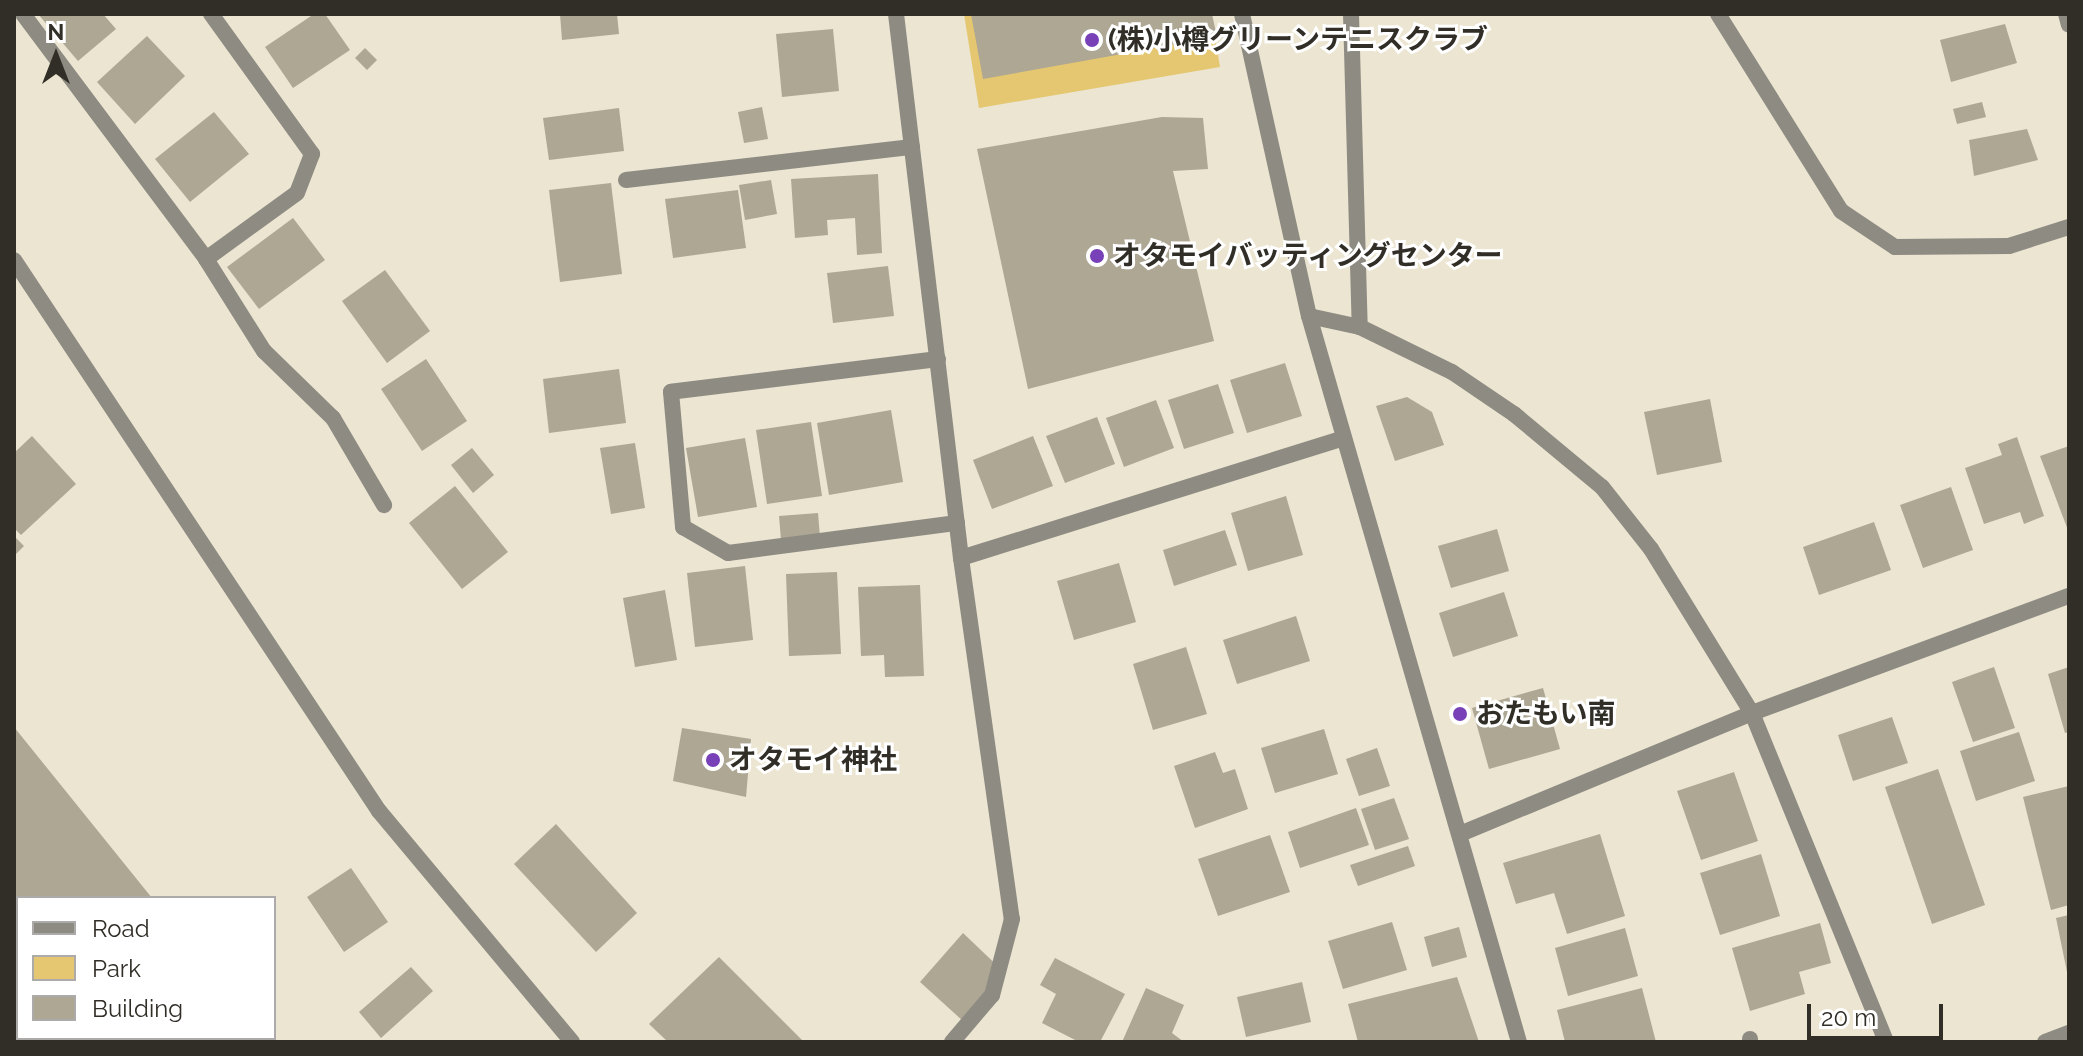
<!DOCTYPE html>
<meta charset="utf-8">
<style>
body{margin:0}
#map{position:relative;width:2083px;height:1056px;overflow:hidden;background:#ebe5d1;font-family:Raleway,"Noto Sans JP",sans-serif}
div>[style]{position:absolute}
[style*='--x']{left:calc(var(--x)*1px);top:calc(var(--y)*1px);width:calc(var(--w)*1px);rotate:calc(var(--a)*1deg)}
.green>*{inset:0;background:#e4c770}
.building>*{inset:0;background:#ada794}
.minor>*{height:16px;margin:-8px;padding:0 8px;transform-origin:8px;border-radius:8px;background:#8e8b83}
.tertiary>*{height:16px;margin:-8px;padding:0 8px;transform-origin:8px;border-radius:8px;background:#8e8b83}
.dots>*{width:22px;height:22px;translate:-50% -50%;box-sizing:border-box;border:4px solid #fff;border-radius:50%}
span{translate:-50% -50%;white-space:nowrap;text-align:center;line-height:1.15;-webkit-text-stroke:6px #fff;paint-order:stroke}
.poi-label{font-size:28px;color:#312e27;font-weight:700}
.left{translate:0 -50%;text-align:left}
.frame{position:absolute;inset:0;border:16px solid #312e27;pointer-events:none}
.legend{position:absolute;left:16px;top:896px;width:260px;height:144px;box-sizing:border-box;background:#fff;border:2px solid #adaba9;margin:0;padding:10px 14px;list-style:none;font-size:24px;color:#312e27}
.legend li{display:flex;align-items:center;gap:16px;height:40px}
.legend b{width:40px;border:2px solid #adaba9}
.north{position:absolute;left:16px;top:16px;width:80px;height:80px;-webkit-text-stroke:6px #fff;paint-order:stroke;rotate:0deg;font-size:22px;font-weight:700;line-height:32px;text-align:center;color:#312e27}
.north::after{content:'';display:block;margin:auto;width:28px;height:36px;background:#312e27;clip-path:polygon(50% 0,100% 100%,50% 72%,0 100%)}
.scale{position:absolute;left:1807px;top:1004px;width:136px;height:36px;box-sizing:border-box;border:4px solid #312e27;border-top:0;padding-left:10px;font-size:24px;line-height:28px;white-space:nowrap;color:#312e27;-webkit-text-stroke:6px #fff;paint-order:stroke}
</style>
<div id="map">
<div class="green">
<div style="clip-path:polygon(964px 14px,1211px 14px,1220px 67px,979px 108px)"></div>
</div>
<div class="building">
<div style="clip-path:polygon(38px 14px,103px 14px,116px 29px,78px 61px)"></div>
<div style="clip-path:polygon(314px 14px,325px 14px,350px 50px,293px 88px,265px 47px)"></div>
<div style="clip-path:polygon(560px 14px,617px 14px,619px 34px,562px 40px)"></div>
<div style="clip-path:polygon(971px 14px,1212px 14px,1217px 37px,983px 79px)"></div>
<div style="clip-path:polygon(2005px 24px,2017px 63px,1951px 82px,1940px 40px)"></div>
<div style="clip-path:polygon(833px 29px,839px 91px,782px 97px,776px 34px)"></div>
<div style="clip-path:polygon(147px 36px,185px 76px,135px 124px,97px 82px)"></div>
<div style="clip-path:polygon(365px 48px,377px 60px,367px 70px,355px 58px)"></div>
<div style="clip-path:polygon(1982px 102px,1986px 117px,1957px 124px,1953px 109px)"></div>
<div style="clip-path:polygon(762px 107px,768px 139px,744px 143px,738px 112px)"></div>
<div style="clip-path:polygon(619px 108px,624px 151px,549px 160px,543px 118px)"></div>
<div style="clip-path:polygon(214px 112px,249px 154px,190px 202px,155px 159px)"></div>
<div style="clip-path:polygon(1162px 117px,1203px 118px,1208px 169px,1173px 171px,1214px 341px,1028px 389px,977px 149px)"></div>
<div style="clip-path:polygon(2027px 129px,2038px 160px,1974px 176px,1969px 140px)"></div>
<div style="clip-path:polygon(878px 174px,882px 253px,857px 255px,855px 218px,827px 220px,828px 235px,795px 238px,791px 179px)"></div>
<div style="clip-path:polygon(771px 180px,777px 214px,745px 220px,739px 185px)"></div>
<div style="clip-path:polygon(611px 183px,622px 274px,560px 282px,549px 190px)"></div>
<div style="clip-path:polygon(738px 190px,746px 248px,673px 258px,665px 199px)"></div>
<div style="clip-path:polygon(293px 218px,325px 260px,259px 309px,227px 267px)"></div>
<div style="clip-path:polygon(888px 266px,894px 316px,833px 323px,827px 273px)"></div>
<div style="clip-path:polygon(385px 270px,430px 331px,387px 363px,342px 301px)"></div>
<div style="clip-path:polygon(426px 359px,467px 421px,422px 451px,381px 389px)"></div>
<div style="clip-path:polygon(1285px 363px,1302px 416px,1247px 433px,1230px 380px)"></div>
<div style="clip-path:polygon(619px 369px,626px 423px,549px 433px,543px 379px)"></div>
<div style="clip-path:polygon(1218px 384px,1234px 433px,1184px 449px,1168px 400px)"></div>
<div style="clip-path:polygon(1407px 397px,1432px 412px,1444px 445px,1395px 461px,1376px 406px)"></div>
<div style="clip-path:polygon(1710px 399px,1722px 462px,1657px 475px,1644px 412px)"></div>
<div style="clip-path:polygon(1156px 400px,1174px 448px,1124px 467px,1106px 418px)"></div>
<div style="clip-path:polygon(891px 410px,903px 482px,829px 495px,817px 423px)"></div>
<div style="clip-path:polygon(1097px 417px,1115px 464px,1065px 483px,1046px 436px)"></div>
<div style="clip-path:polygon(811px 422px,822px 496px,767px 504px,756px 430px)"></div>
<div style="clip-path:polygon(32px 436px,76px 484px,21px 535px,14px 528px,14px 453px)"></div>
<div style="clip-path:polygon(1033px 436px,1053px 486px,992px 509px,973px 460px)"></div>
<div style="clip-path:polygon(2017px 437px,2044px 516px,2024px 524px,2020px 512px,1984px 524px,1965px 468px,2002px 455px,1998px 444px)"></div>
<div style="clip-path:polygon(745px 438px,757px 507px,698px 517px,686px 448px)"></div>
<div style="clip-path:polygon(635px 443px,645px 508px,611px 514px,600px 448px)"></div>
<div style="clip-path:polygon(2069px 446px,2069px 533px,2040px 456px)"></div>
<div style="clip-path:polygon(472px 448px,494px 475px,473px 493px,451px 465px)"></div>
<div style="clip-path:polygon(455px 486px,508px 552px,462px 589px,409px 523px)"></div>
<div style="clip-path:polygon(1951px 487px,1973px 550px,1923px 568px,1900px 505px)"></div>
<div style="clip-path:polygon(1286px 496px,1303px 555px,1248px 571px,1231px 513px)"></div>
<div style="clip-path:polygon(818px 513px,820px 537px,781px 540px,779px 516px)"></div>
<div style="clip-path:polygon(1874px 522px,1891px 570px,1819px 595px,1803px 547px)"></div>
<div style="clip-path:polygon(1497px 529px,1509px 571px,1451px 588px,1438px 546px)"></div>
<div style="clip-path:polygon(1225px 530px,1237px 565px,1174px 586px,1163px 550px)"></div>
<div style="clip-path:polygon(14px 536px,24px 546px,14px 556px)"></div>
<div style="clip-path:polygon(1119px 563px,1136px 622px,1074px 640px,1057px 581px)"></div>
<div style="clip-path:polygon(745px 566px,753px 640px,695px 647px,687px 573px)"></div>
<div style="clip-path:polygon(837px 572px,841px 654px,789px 656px,786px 574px)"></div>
<div style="clip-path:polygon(920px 585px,924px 676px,885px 677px,884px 655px,861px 656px,858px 587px)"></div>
<div style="clip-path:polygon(665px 590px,677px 660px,635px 667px,623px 598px)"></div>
<div style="clip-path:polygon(1504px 592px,1518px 636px,1453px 657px,1439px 613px)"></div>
<div style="clip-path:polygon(1296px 616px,1310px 661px,1237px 684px,1223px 640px)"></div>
<div style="clip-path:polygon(1186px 647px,1207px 714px,1153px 730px,1133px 664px)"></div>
<div style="clip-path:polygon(1994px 667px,2015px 728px,1973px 742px,1952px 682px)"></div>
<div style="clip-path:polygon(2069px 667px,2069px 732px,2065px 733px,2048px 674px)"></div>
<div style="clip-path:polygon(1543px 688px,1560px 749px,1489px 769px,1472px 708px)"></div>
<div style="clip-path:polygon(1892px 717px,1908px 763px,1853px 781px,1838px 735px)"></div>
<div style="clip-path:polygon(14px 727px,152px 898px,18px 898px,18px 1038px,171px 1038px,166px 1042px,14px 1042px)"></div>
<div style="clip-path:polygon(682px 728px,751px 739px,746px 797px,673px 781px)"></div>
<div style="clip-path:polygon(1324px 729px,1338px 774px,1275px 793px,1261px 748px)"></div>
<div style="clip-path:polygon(2019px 732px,2035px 781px,1976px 801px,1960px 751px)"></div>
<div style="clip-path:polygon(1377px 748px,1390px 786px,1359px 796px,1346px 759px)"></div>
<div style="clip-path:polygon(1215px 752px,1223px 773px,1235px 769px,1248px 809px,1195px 828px,1174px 766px)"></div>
<div style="clip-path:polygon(1938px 769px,1985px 905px,1932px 924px,1885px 787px)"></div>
<div style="clip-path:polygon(1734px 772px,1758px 841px,1701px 860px,1677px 791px)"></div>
<div style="clip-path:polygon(2069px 786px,2069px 905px,2051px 910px,2023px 797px)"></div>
<div style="clip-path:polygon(1394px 798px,1409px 839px,1375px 850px,1361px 809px)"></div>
<div style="clip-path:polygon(1356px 808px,1369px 845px,1300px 868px,1288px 832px)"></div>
<div style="clip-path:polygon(556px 824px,637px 913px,596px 952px,514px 864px)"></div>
<div style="clip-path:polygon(1600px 834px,1625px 916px,1567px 934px,1554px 893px,1516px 904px,1503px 863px)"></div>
<div style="clip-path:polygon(1270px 835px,1290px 892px,1218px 916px,1198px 859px)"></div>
<div style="clip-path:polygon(1408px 846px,1415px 866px,1358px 886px,1350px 865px)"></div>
<div style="clip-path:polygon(1761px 854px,1780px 916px,1720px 935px,1700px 873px)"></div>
<div style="clip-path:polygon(351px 868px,388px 922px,344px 952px,307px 897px)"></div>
<div style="clip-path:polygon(2069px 915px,2069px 977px,2068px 977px,2056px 918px)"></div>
<div style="clip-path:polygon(1392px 922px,1407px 970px,1343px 989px,1328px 941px)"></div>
<div style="clip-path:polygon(1820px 923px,1831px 963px,1799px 972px,1805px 994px,1750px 1011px,1732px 948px)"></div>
<div style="clip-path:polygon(1459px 927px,1467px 957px,1432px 967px,1424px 937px)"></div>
<div style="clip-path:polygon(1625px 928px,1638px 976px,1568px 996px,1555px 948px)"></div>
<div style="clip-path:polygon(963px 933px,1006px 974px,963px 1021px,920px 982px)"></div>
<div style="clip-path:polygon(719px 957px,804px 1042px,668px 1042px,649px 1024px)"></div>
<div style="clip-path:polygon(1055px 958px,1125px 994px,1100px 1042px,1079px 1042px,1042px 1023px,1056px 994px,1040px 985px)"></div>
<div style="clip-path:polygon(411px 967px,433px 991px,381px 1038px,359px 1012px)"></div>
<div style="clip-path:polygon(1457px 977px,1479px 1042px,1358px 1042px,1348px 1004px)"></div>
<div style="clip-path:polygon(1302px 982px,1311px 1022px,1246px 1037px,1237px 997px)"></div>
<div style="clip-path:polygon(1146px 988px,1184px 1005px,1172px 1033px,1184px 1042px,1122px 1042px)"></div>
<div style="clip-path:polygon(1642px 988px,1656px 1042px,1565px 1042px,1557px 1010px)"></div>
</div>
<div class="minor">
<div style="--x:23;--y:14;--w:306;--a:53.2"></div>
<div style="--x:206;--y:259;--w:109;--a:57.8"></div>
<div style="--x:264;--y:351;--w:96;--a:44.2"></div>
<div style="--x:333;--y:418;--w:101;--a:59.6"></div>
<div style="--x:896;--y:14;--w:548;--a:83.19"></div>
<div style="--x:961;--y:558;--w:365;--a:82"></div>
<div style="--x:1012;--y:919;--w:79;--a:104.7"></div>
<div style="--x:992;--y:995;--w:62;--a:130.4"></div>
<div style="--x:1351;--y:14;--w:313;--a:88.4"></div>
<div style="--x:1718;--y:14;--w:232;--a:58"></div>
<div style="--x:1841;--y:211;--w:65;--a:33.7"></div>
<div style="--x:1895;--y:247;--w:114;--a:-0.5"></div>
<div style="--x:2009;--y:246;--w:63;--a:-17.6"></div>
<div style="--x:2066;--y:14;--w:11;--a:75"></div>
<div style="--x:626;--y:180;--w:288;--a:-6.6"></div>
<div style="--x:206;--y:259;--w:112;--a:-36"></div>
<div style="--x:297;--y:193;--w:42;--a:-69"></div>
<div style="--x:312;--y:154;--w:173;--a:-125.8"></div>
<div style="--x:1309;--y:316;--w:52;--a:12.2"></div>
<div style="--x:1360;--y:327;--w:102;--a:26.1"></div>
<div style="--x:1452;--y:372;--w:75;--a:34.1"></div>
<div style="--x:1514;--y:414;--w:114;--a:39.7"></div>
<div style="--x:1602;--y:487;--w:79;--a:51.7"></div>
<div style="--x:1651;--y:549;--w:193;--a:58.4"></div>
<div style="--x:1752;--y:713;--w:355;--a:67.8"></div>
<div style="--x:938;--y:359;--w:269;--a:173"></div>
<div style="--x:671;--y:392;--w:136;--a:84.9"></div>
<div style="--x:683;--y:527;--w:52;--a:30"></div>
<div style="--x:728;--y:553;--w:231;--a:-7.5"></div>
<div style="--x:961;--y:558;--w:401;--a:-17.4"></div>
<div style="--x:1460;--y:834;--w:316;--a:-22.5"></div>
<div style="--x:1752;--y:713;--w:338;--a:-20.3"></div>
<div style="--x:1750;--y:1039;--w:3;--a:90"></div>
<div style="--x:2045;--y:1042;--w:26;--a:-21"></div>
</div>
<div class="tertiary">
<div style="--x:1242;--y:14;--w:309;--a:77.5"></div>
<div style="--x:1309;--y:316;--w:756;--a:73.87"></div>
<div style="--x:14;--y:260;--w:661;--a:56.48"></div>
<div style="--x:379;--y:811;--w:301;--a:50.1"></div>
</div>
<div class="dots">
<div style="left:1092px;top:40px;background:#7841b8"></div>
<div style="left:1097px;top:256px;background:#7841b8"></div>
<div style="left:1460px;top:714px;background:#7841b8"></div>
<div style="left:713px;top:760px;background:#7841b8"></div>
</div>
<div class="poi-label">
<span class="left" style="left:1108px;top:40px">(株)小樽グリーンテニスクラブ</span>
<span class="left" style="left:1113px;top:256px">オタモイバッティングセンター</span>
<span class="left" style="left:1476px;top:714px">おたもい南</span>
<span class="left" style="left:729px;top:760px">オタモイ神社</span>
</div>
<div class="frame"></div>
<ul class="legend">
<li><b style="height:10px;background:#8e8b83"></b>Road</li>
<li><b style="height:22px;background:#e4c770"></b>Park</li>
<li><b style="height:22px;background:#ada794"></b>Building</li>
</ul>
<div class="north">N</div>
<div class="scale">20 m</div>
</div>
